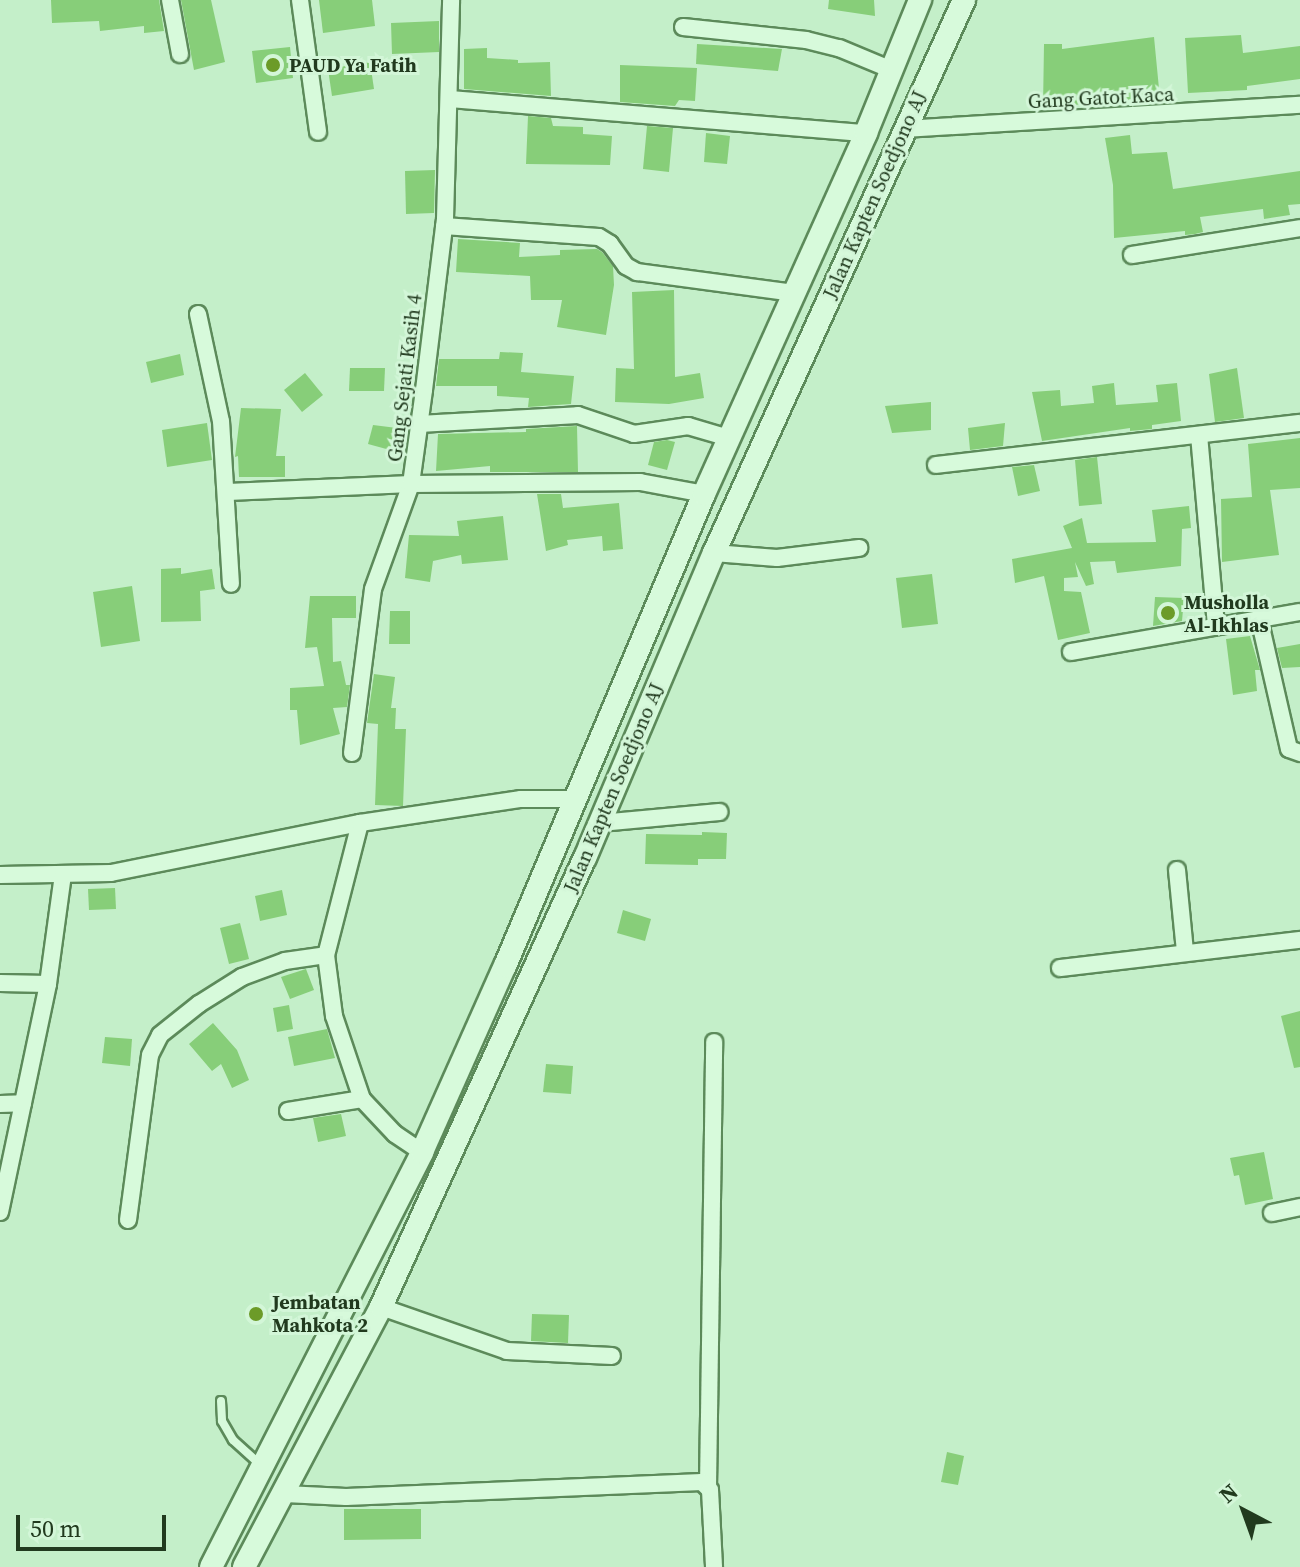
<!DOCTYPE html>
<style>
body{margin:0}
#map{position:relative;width:1300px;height:1567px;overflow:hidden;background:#c4efc9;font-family:"Source Serif 4",serif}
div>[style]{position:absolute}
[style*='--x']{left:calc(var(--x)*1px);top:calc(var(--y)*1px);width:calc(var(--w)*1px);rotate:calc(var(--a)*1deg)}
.building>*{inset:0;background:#87ce79}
.roads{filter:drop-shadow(2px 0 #5c8a5a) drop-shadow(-2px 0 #5c8a5a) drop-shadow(0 2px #5c8a5a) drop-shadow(0 -2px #5c8a5a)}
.service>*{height:8px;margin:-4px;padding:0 4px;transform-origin:4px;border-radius:4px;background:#d7fadb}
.minor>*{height:16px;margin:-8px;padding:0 8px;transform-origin:8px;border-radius:8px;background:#d7fadb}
.secondary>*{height:22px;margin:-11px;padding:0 11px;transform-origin:11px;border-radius:11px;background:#d7fadb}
.dots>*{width:22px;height:22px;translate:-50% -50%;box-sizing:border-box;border:4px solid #d3f6d8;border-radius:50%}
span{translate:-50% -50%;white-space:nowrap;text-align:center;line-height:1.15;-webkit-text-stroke:6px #d3f6d8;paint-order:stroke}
.poi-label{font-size:20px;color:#213a1e;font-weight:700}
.left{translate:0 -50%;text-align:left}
.street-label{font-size:20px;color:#213a1e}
.north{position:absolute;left:1204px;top:1471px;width:80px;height:80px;-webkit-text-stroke:6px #d3f6d8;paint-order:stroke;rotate:319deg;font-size:22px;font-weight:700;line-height:32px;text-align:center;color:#213a1e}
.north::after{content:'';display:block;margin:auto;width:28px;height:36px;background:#213a1e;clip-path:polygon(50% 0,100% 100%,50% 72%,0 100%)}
.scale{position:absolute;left:16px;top:1515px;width:150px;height:36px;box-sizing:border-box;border:4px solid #213a1e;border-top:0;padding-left:10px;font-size:24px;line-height:28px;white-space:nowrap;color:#213a1e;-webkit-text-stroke:6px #d3f6d8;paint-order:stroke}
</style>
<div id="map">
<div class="building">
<div style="clip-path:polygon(51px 0,159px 0,164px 31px,144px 33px,144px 26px,100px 31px,99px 21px,52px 23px)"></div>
<div style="clip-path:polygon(181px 0,211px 0,225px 62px,194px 70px)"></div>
<div style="clip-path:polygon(319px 0,372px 0,375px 26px,323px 33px)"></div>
<div style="clip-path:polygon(829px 0,874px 0,875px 16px,828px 9px)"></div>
<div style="clip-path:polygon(439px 21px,439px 52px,392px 54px,391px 23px)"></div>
<div style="clip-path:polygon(1241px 35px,1243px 53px,1300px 46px,1300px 79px,1247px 86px,1247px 90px,1188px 93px,1185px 38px)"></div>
<div style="clip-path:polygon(1154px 37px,1160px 99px,1043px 107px,1044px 44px,1062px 44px,1062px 49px)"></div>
<div style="clip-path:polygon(697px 44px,782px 49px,778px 71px,696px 64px)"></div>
<div style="clip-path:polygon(290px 47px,293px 78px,256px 83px,252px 51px)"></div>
<div style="clip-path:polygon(487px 48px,487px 58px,518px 60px,518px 63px,550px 62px,551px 96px,464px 89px,464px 49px)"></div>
<div style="clip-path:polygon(370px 62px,374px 89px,332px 96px,328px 69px)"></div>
<div style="clip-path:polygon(620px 65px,697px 68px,695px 101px,679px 100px,675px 106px,620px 102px)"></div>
<div style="clip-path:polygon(528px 116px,551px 118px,553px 126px,583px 127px,583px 134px,612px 136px,610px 165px,526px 164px)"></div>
<div style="clip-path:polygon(647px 126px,673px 128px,669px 172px,643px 169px)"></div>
<div style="clip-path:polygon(706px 133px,730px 136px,727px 164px,704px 162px)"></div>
<div style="clip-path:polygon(1130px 135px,1132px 154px,1167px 152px,1173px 189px,1300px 171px,1300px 204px,1288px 205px,1290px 215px,1264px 219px,1263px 209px,1200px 217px,1203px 232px,1195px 234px,1185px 235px,1185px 231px,1114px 238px,1113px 185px,1105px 138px)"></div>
<div style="clip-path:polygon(435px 170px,434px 213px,406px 214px,405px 171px)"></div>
<div style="clip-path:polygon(458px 239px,520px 243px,519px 257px,560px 255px,560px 250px,597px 249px,602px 252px,613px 266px,614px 285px,606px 335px,557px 327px,562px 300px,531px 300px,530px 276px,456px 272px)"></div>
<div style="clip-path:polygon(674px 290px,675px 377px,700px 373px,704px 398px,669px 404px,615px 402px,616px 368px,634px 369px,632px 292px)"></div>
<div style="clip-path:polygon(500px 352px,523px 353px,521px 372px,574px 376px,571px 404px,528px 407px,529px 398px,497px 396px,497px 386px,436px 386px,439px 359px,499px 359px)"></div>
<div style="clip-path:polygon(180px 354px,184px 375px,151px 383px,146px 362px)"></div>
<div style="clip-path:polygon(350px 368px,385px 368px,384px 391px,349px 391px)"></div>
<div style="clip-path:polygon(1237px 368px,1244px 418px,1215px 422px,1209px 374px)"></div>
<div style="clip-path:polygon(305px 373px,323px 395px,302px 412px,284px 390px)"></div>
<div style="clip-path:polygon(1114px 383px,1116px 405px,1158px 402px,1156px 385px,1177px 383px,1181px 421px,1152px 425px,1152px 429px,1130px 431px,1130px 428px,1042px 441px,1032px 392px,1060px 390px,1061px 406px,1094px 403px,1092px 386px)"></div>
<div style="clip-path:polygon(931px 402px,931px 430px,892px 433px,885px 406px)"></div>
<div style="clip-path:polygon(241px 408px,281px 409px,276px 456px,285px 456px,285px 477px,239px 477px,238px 456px,235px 457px)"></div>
<div style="clip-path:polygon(207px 423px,212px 460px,167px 467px,162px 430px)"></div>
<div style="clip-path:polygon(1005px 423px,1003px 446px,970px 450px,968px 428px)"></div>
<div style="clip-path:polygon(373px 425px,405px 429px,401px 453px,368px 444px)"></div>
<div style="clip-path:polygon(577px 426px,578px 472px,490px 472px,490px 466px,436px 471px,438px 434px,526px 432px,526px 429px)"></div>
<div style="clip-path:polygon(1300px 438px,1300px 488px,1270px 490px,1279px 555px,1222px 562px,1221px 499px,1252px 497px,1248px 444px)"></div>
<div style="clip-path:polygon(667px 440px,675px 442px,667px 470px,648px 465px,654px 442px)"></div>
<div style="clip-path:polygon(1097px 457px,1102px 504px,1079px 506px,1075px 460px)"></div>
<div style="clip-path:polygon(1034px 465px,1040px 491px,1018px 496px,1012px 467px)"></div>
<div style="clip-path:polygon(537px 494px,561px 494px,563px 508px,619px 503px,623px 549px,603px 551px,602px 536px,567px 540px,568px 545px,546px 551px)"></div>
<div style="clip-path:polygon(1189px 506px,1191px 528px,1182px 529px,1181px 566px,1117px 573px,1115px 561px,1090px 562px,1094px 584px,1086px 586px,1075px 562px,1078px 577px,1064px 578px,1064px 591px,1081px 592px,1090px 633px,1058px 640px,1044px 576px,1015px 583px,1012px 559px,1072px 548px,1063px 526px,1082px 518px,1087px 543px,1156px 542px,1152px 510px)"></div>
<div style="clip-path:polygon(503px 516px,508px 560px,462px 564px,461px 555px,433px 561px,430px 582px,405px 578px,409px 535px,459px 536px,457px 521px)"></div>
<div style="clip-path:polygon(181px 568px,181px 574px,212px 569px,215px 589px,200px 591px,201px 621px,161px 622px,161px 569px)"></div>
<div style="clip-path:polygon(932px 574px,938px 624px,902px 628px,896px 578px)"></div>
<div style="clip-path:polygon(132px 586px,140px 641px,101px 647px,93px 592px)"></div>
<div style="clip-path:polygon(310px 596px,356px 596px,356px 618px,332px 618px,333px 662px,341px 661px,346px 685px,350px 685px,347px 707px,333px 708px,340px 734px,300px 745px,297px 710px,290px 710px,290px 688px,324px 686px,317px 647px,305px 648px)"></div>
<div style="clip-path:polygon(1155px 597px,1184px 598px,1182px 621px,1153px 626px)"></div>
<div style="clip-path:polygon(390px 611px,410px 611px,410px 644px,389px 644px)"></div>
<div style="clip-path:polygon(1250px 636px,1260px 670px,1255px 670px,1257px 691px,1233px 695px,1226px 639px)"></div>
<div style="clip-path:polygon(1300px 644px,1300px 667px,1282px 668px,1277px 648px)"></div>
<div style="clip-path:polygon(374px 674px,395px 677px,391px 708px,396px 708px,395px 729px,406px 729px,403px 806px,375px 805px,378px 724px,367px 723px)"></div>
<div style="clip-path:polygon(702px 832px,727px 833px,726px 859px,698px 859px,698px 865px,645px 864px,646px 834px,702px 835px)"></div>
<div style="clip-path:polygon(115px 888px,116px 909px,89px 910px,88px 889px)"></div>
<div style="clip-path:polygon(282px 890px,287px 915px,260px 921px,255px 896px)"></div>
<div style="clip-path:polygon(623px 910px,651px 919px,645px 941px,617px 933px)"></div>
<div style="clip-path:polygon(240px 923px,249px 959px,229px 964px,220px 928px)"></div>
<div style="clip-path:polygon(306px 969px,314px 990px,290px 999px,281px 977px)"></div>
<div style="clip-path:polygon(289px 1005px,293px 1029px,277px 1032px,273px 1008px)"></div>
<div style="clip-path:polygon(1300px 1011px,1300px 1067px,1294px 1068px,1281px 1016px)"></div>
<div style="clip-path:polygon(213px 1023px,237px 1050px,249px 1080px,232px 1088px,221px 1064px,212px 1071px,189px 1044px)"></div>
<div style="clip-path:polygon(327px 1029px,335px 1058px,294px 1066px,288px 1037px)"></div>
<div style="clip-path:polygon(105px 1037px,132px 1039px,130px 1066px,102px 1063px)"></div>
<div style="clip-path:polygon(546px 1064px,573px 1066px,571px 1094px,543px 1092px)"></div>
<div style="clip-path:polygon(341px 1114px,346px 1136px,318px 1142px,313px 1118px)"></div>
<div style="clip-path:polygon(1264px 1152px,1273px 1199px,1245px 1205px,1239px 1175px,1234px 1176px,1230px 1158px)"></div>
<div style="clip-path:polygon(532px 1314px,569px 1315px,568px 1343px,531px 1341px)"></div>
<div style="clip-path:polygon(947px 1452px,964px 1456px,958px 1485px,941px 1482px)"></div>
<div style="clip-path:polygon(344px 1509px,421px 1509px,421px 1539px,344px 1540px)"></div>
</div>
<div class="roads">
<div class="service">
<div style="--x:221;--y:1401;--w:20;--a:87"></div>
<div style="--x:222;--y:1421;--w:22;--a:60"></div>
<div style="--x:233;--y:1440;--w:38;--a:42"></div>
</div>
<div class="minor">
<div style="--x:170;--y:0;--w:55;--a:79.5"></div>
<div style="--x:300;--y:0;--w:133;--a:82.2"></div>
<div style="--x:683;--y:27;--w:124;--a:6"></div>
<div style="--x:806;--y:40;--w:34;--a:14"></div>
<div style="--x:839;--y:48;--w:57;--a:22.5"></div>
<div style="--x:450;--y:99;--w:417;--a:4.7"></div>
<div style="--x:904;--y:129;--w:397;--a:-3.5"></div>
<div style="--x:444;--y:226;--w:155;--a:4.1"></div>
<div style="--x:599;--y:237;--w:13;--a:32"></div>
<div style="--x:610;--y:244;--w:27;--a:54"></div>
<div style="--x:626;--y:266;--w:13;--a:29"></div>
<div style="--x:637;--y:272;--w:158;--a:7.6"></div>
<div style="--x:1132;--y:255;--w:170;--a:-9.1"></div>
<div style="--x:198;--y:314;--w:109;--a:77.9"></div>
<div style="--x:221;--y:421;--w:163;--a:86.5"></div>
<div style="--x:419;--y:424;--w:159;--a:-3.2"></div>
<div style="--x:578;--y:415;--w:59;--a:18.7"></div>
<div style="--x:634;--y:434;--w:55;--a:-8.4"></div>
<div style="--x:688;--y:426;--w:43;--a:16.3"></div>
<div style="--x:1199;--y:435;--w:190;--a:84.9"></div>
<div style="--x:936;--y:465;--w:366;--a:-6.6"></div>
<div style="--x:228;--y:492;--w:183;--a:-2.5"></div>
<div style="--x:411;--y:484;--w:229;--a:-0.5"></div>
<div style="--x:640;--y:482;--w:65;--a:10.6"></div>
<div style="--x:714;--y:553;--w:63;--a:4.5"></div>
<div style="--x:777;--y:558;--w:83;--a:-7"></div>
<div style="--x:1259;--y:618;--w:134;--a:77.1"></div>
<div style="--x:1289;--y:749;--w:12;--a:20"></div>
<div style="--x:1071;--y:652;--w:232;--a:-9.9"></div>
<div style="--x:352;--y:753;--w:165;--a:-82.7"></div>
<div style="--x:373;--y:589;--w:112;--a:-70.1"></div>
<div style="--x:411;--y:484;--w:95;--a:-82.1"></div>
<div style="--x:424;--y:390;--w:172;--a:-83"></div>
<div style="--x:445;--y:219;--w:219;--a:-88.4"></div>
<div style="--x:360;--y:823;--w:136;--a:104.4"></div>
<div style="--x:326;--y:955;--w:62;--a:82.5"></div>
<div style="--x:334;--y:1016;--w:88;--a:71.4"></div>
<div style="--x:362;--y:1099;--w:48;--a:46.7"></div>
<div style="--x:395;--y:1134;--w:32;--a:34"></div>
<div style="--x:600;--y:823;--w:120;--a:-5.3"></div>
<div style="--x:1177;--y:870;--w:82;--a:84.4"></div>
<div style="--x:0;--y:875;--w:111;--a:-1"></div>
<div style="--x:111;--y:873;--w:254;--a:-11.4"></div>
<div style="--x:360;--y:823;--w:163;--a:-8.5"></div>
<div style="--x:521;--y:799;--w:53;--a:0"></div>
<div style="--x:1060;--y:968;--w:242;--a:-6.7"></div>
<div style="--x:0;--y:983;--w:48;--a:1.2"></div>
<div style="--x:0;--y:1104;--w:23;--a:-2"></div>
<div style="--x:288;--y:1111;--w:75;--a:-9.2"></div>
<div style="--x:0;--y:1212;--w:233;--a:-78.1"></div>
<div style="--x:48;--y:984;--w:110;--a:-82.2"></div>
<div style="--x:1272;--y:1213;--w:29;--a:-12"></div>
<div style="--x:128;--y:1220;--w:166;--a:-82.4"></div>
<div style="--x:150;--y:1055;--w:22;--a:-63"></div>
<div style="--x:160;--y:1035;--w:50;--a:-38.5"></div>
<div style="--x:199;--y:1004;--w:51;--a:-32.1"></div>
<div style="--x:242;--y:977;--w:46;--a:-20.4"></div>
<div style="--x:285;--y:961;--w:41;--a:-8.3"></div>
<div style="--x:381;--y:1307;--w:133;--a:19.2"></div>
<div style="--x:507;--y:1351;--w:105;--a:2.7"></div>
<div style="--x:708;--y:1487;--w:445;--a:-89.2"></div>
<div style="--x:285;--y:1494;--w:61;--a:2.8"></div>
<div style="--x:346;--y:1497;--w:356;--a:-2.4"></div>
<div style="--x:702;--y:1482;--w:11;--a:45"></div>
<div style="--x:710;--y:1490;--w:77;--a:87"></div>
</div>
<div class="secondary">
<div style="--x:211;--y:1567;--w:466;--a:-63"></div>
<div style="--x:422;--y:1152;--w:204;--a:-66"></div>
<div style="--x:505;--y:966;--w:512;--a:-67.14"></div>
<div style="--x:704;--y:494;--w:396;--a:-65.8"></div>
<div style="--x:866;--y:133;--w:144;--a:-67.9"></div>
<div style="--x:244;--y:1567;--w:294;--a:-62.2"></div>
<div style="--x:381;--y:1307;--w:493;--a:-65.6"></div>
<div style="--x:585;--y:858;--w:331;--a:-67.1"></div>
<div style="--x:714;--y:553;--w:607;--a:-65.67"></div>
</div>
</div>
<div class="dots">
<div style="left:273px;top:65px;background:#6c9b28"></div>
<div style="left:1168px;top:613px;background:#6c9b28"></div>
<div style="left:256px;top:1314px;background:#6c9b28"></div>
</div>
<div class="poi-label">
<span class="left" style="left:289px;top:65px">PAUD Ya Fatih</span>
<span class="left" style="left:1184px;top:614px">Musholla<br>Al-Ikhlas</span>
<span class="left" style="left:272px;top:1314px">Jembatan<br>Mahkota 2</span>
</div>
<div class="street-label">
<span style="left:1101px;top:98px;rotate:-3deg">Gang Gatot Kaca</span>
<span style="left:875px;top:195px;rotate:-66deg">Jalan Kapten Soedjono AJ</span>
<span style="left:405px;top:378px;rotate:-83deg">Gang Sejati Kasih 4</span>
<span style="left:614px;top:788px;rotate:-67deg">Jalan Kapten Soedjono AJ</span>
</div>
<div class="north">N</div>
<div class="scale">50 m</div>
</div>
